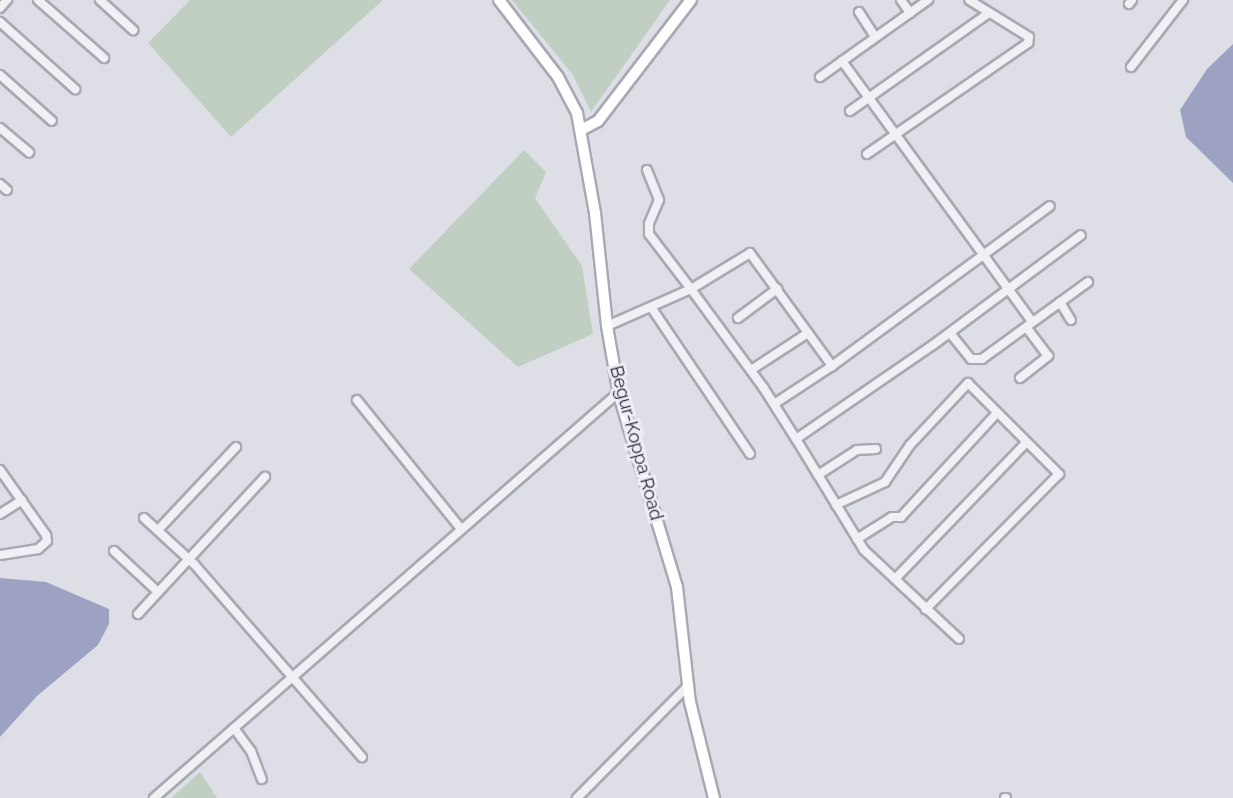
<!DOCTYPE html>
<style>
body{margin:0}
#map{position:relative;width:1233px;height:798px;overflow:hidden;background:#dedfe6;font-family:Raleway,sans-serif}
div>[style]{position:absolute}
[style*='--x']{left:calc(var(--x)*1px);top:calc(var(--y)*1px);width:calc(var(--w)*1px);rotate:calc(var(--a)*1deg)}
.green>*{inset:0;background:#c0cfc2}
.water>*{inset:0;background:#9da2c2}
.roads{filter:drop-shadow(2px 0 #a8a9b3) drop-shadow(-2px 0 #a8a9b3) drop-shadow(0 2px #a8a9b3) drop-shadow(0 -2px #a8a9b3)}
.street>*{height:8px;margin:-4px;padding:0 4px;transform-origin:4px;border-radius:4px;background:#f0f0f5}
.secondary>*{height:10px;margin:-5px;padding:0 5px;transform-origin:5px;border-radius:5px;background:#fff}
span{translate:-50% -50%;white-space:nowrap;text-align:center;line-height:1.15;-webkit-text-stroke:6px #edeef4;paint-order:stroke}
.street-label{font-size:18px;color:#292a3b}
</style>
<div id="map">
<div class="green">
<div style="clip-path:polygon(190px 0,383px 0,231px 137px,148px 43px)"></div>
<div style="clip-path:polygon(512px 0,670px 0,591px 112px,573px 75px)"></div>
<div style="clip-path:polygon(524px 150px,546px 172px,535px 198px,582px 266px,593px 334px,518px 367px,409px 269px)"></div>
<div style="clip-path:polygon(200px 772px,217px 798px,171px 798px)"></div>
</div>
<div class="water">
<div style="clip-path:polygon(1233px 44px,1233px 183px,1186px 137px,1180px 110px,1207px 69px)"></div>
<div style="clip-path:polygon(0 578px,46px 582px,109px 609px,109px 624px,98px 645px,37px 696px,0 737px)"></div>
</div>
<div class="roads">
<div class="street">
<div style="--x:38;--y:0;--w:88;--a:41.3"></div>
<div style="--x:100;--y:0;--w:45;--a:42.3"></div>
<div style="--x:901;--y:0;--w:16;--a:55"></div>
<div style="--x:1129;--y:4;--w:5;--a:-53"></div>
<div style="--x:0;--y:8;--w:11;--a:-49"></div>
<div style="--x:859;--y:12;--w:30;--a:57"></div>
<div style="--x:0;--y:22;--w:101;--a:41.8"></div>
<div style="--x:842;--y:61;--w:323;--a:53.9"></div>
<div style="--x:1131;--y:67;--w:85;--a:-52.2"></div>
<div style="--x:0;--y:75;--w:69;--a:41.5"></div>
<div style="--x:820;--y:77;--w:133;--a:-35.5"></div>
<div style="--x:850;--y:111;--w:170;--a:-35.2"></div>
<div style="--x:0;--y:128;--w:38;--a:40"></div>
<div style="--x:867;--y:154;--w:196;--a:-34.6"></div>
<div style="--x:1028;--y:43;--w:6;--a:-81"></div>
<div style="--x:1029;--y:37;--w:70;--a:-148.3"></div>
<div style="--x:647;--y:170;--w:32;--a:68"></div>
<div style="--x:659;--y:200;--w:26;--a:113"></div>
<div style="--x:649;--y:224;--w:10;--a:90"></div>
<div style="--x:649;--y:234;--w:69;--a:52.6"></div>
<div style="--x:691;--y:289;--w:69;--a:-31.4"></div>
<div style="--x:750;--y:253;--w:140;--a:54"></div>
<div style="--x:832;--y:366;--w:69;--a:146.8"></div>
<div style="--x:0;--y:184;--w:9;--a:41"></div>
<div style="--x:1060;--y:302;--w:21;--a:59"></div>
<div style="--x:651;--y:307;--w:177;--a:56"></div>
<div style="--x:738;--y:318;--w:49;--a:-36.6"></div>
<div style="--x:607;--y:326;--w:92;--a:-23.8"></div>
<div style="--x:691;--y:289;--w:122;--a:53.7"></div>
<div style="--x:763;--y:387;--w:62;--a:57.6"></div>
<div style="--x:796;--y:439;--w:166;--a:-34.5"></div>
<div style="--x:933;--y:345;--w:184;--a:-36.6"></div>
<div style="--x:950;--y:333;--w:33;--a:51"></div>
<div style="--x:971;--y:359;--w:11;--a:0"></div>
<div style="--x:982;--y:359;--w:131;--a:-36"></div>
<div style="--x:832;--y:366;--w:270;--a:-36.3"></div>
<div style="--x:751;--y:370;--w:68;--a:-33"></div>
<div style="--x:1020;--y:378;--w:36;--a:-38"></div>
<div style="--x:1048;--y:356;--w:36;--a:-127"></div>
<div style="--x:357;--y:400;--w:166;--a:51.1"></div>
<div style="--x:796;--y:439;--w:130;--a:58.5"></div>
<div style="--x:864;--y:550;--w:130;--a:43.1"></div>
<div style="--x:0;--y:470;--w:80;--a:54.7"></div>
<div style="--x:46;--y:535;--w:6;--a:81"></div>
<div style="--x:47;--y:541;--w:12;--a:138"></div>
<div style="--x:38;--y:549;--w:38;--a:171"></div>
<div style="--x:818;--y:475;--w:46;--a:-32.7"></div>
<div style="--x:857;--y:450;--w:19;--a:-3"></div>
<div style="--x:836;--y:505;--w:54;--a:-25.1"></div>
<div style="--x:885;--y:482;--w:45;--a:-56"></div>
<div style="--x:910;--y:445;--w:85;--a:-46.9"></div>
<div style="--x:968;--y:383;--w:129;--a:45"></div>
<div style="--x:1059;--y:474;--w:190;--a:134.6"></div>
<div style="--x:0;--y:514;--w:26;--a:-32"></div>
<div style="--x:144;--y:518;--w:68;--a:42.6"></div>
<div style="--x:194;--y:564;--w:256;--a:49"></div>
<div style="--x:158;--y:530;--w:114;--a:-46.8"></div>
<div style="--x:857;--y:539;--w:41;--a:-32.2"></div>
<div style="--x:892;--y:517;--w:9;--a:0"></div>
<div style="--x:901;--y:517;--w:142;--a:-47.3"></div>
<div style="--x:114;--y:551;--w:60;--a:43"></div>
<div style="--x:895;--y:579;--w:190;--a:-46.1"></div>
<div style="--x:138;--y:614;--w:187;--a:-47.2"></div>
<div style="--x:234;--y:728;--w:29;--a:54"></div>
<div style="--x:251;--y:751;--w:30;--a:69"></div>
<div style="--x:154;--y:798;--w:617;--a:-41.12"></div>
<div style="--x:577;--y:798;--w:159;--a:-45.3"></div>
<div style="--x:1005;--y:798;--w:1;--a:0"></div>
</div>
<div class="secondary">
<div style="--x:499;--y:0;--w:97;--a:52.5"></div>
<div style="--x:558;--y:77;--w:41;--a:62.2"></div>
<div style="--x:577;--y:113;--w:102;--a:79.8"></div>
<div style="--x:595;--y:213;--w:114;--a:83.9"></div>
<div style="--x:607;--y:326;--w:70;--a:80.1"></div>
<div style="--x:619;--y:395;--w:201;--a:73.2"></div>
<div style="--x:677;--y:587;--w:116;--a:83.6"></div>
<div style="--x:690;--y:702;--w:99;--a:76"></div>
<div style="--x:581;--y:130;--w:19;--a:-28"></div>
<div style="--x:598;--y:121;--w:153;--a:-52.5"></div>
</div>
</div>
<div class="street-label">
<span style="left:636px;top:443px;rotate:75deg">Begur-Koppa Road</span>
</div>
</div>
